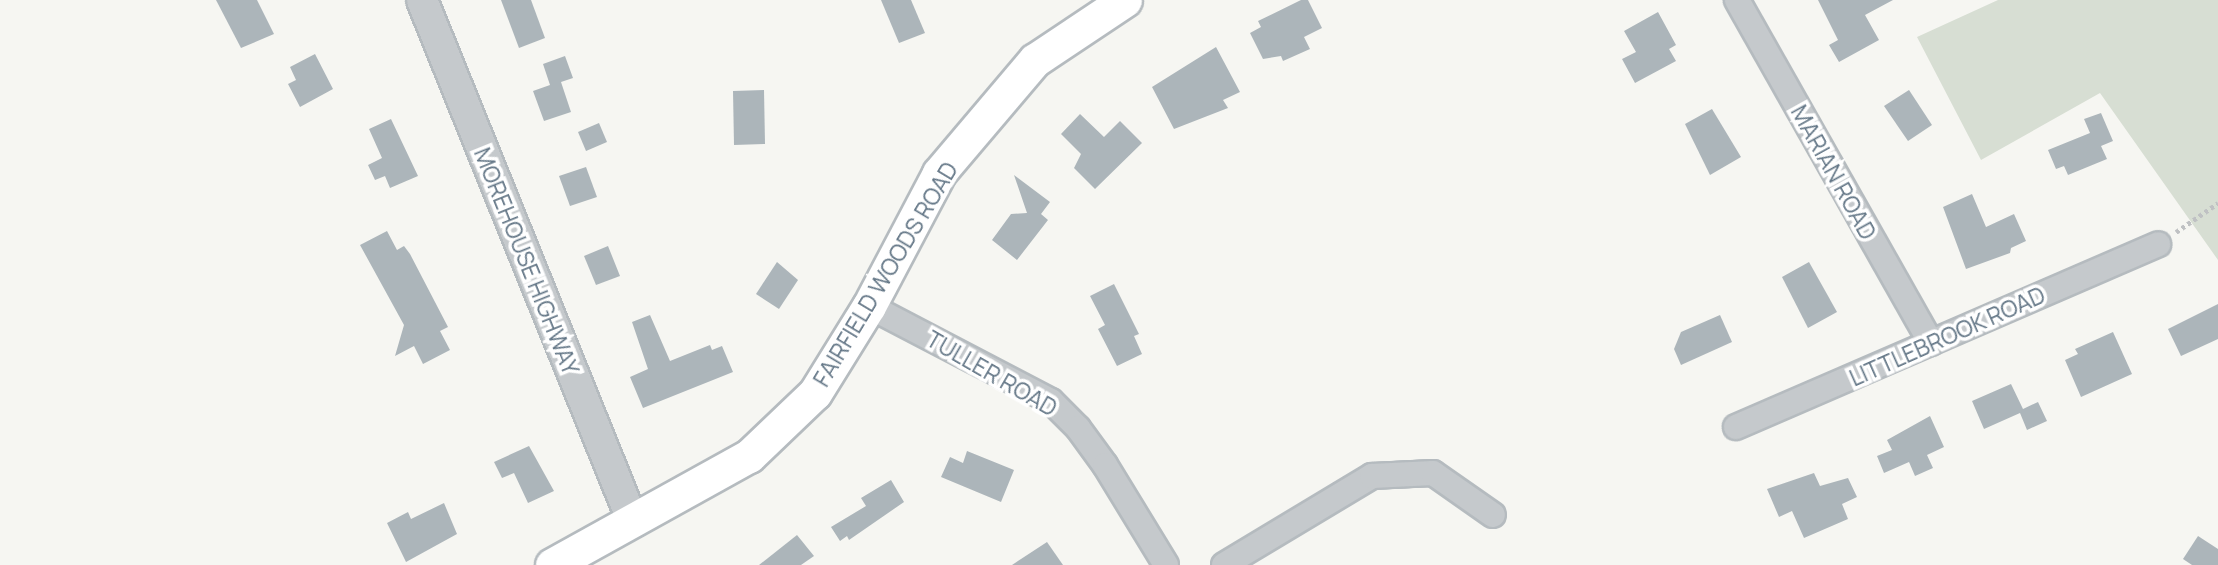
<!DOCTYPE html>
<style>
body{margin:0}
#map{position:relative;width:2218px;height:565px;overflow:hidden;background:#f6f6f2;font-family:Manrope,sans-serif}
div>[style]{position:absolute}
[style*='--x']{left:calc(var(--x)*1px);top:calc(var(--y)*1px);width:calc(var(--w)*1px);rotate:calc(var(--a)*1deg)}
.green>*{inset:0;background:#d7ded3}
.building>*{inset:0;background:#acb5ba}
.path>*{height:4.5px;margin-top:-2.25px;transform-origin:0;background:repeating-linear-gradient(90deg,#bfc1c3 0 3.5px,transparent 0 7px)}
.roads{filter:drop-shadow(2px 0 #b5bbbf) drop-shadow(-2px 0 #b5bbbf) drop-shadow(0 2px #b5bbbf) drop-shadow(0 -2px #b5bbbf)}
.minor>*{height:24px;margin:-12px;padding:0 12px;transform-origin:12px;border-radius:12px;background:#c5c9cc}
.tertiary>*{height:30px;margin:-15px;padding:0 15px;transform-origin:15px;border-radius:15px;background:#c5c9cc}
.secondary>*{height:33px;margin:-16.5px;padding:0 16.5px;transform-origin:16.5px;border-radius:16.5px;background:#fff}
span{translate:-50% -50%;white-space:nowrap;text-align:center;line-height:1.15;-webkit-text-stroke:7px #fff;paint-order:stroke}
.street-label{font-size:23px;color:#637686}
</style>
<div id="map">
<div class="green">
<div style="clip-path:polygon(1998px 0,2218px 0,2218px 260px,2100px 93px,1981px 160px,1917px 37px)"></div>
</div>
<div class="building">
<div style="clip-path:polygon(216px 0,257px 0,274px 34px,241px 48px)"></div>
<div style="clip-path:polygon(501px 0,531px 0,545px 38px,519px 48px)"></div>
<div style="clip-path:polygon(881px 0,911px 0,925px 33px,899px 43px)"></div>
<div style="clip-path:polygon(1301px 0,1308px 0,1322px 28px,1304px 37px,1310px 49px,1283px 61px,1281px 56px,1263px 59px,1250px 33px,1261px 27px,1258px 21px)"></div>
<div style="clip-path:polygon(1818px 0,1893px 0,1865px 15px,1879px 40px,1839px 62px,1829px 45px,1838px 40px)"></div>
<div style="clip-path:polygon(1658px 12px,1676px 45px,1669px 49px,1676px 61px,1635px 83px,1622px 59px,1636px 52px,1624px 31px)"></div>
<div style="clip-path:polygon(1216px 47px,1240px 92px,1223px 100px,1228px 108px,1174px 129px,1152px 87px)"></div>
<div style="clip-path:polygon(315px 54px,333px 89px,300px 107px,288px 84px,296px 80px,290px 67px)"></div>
<div style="clip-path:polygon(565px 56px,573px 78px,561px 82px,571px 112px,544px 121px,533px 91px,550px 85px,543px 64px)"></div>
<div style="clip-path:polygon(764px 90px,765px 144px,734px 145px,733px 91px)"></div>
<div style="clip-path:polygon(1909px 90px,1932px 125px,1908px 141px,1884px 106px)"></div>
<div style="clip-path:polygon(1712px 109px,1741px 157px,1710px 175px,1685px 124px)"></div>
<div style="clip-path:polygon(2101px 113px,2113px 141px,2101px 146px,2107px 159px,2068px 175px,2064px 166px,2056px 169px,2048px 150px,2090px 133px,2084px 119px)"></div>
<div style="clip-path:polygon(1080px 114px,1104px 137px,1120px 121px,1142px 143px,1095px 189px,1074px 168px,1081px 154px,1061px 134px)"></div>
<div style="clip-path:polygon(391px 119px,418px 176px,390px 188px,385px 176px,375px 180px,368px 165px,382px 158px,369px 129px)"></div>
<div style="clip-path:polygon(599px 123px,607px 142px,586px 151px,578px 132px)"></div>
<div style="clip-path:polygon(586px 167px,597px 197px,570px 206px,559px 176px)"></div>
<div style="clip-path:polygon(1014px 175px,1050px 202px,1041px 214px,1048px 220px,1017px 260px,992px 240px,1011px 214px,1027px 213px)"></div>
<div style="clip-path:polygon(1972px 194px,1986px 227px,2014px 214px,2026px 241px,2011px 248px,2010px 253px,1966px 269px,1943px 207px)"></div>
<div style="clip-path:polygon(387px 231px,397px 250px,404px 246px,410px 254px,448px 327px,440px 331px,450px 350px,423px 364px,414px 346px,395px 356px,404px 325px,360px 245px)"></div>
<div style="clip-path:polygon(608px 246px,620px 276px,596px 285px,584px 256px)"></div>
<div style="clip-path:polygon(777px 262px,798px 280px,779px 309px,756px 294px)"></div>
<div style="clip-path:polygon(1809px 262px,1837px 312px,1808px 328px,1782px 277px)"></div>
<div style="clip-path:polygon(1114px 284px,1139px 334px,1134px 336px,1142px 354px,1117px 366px,1098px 329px,1105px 325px,1090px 296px)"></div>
<div style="clip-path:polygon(2218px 304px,2218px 339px,2181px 356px,2168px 329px)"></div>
<div style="clip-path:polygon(650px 315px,670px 361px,710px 345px,712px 350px,722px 346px,733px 372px,643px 408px,630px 377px,648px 369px,632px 322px)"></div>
<div style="clip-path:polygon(1720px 315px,1732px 342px,1681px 365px,1674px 349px,1681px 332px)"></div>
<div style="clip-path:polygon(2113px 332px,2132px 374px,2081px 397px,2065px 360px,2078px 354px,2075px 349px)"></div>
<div style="clip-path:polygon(2011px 384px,2023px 409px,2038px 402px,2047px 421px,2027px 430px,2020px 413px,1984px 429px,1972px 401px)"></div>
<div style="clip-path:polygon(1930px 416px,1944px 447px,1927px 455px,1933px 468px,1915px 476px,1909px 462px,1884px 473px,1877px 456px,1892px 450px,1887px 440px)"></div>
<div style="clip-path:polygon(529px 446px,554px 491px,528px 503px,514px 473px,502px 478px,494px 462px)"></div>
<div style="clip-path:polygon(967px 451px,1014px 470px,1001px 502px,941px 477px,950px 457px,963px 463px)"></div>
<div style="clip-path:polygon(1814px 473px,1820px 486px,1848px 478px,1857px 497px,1842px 504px,1848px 519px,1804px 538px,1792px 511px,1779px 517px,1767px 489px)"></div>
<div style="clip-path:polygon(891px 480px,904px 502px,849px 540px,847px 536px,840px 541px,831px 527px,866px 506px,861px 498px)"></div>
<div style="clip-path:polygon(444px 503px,457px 534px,406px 562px,387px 523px,408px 512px,411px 519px)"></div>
<div style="clip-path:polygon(797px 535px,814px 556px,801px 565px,759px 565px)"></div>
<div style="clip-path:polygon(2198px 536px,2218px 549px,2218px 565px,2192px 565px,2183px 559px)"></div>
<div style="clip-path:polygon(1047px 542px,1063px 565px,1012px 565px)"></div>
</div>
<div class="path">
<div style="--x:2176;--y:232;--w:51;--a:-34.6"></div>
</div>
<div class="roads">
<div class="minor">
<div style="--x:1737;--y:0;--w:394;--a:60.5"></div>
<div style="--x:869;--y:306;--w:205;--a:27.6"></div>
<div style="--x:1051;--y:401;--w:38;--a:45"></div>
<div style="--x:1078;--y:428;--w:46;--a:53.9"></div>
<div style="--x:1105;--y:465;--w:117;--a:58.6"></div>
<div style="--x:1736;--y:427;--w:460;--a:-23.4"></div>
<div style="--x:1224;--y:565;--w:173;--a:-31"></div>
<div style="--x:1372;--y:476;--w:61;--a:-2.8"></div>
<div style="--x:1433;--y:473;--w:73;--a:35"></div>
</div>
<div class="tertiary">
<div style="--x:422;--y:0;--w:563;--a:67.99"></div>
</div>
<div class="secondary">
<div style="--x:552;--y:565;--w:225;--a:-29"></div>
<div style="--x:749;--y:456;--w:91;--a:-43.7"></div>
<div style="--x:815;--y:393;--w:102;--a:-58.2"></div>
<div style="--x:869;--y:306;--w:150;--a:-62.2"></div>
<div style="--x:939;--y:173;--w:148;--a:-49.7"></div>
<div style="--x:1035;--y:60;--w:108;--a:-33.7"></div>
</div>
</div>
<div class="street-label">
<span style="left:1834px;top:172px;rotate:61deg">MARIAN ROAD</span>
<span style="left:527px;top:261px;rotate:68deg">MOREHOUSE HIGHWAY</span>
<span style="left:885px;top:274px;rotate:-59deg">FAIRFIELD WOODS ROAD</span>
<span style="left:1947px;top:336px;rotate:-24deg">LITTLEBROOK ROAD</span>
<span style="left:992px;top:373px;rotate:30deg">TULLER ROAD</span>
</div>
</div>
